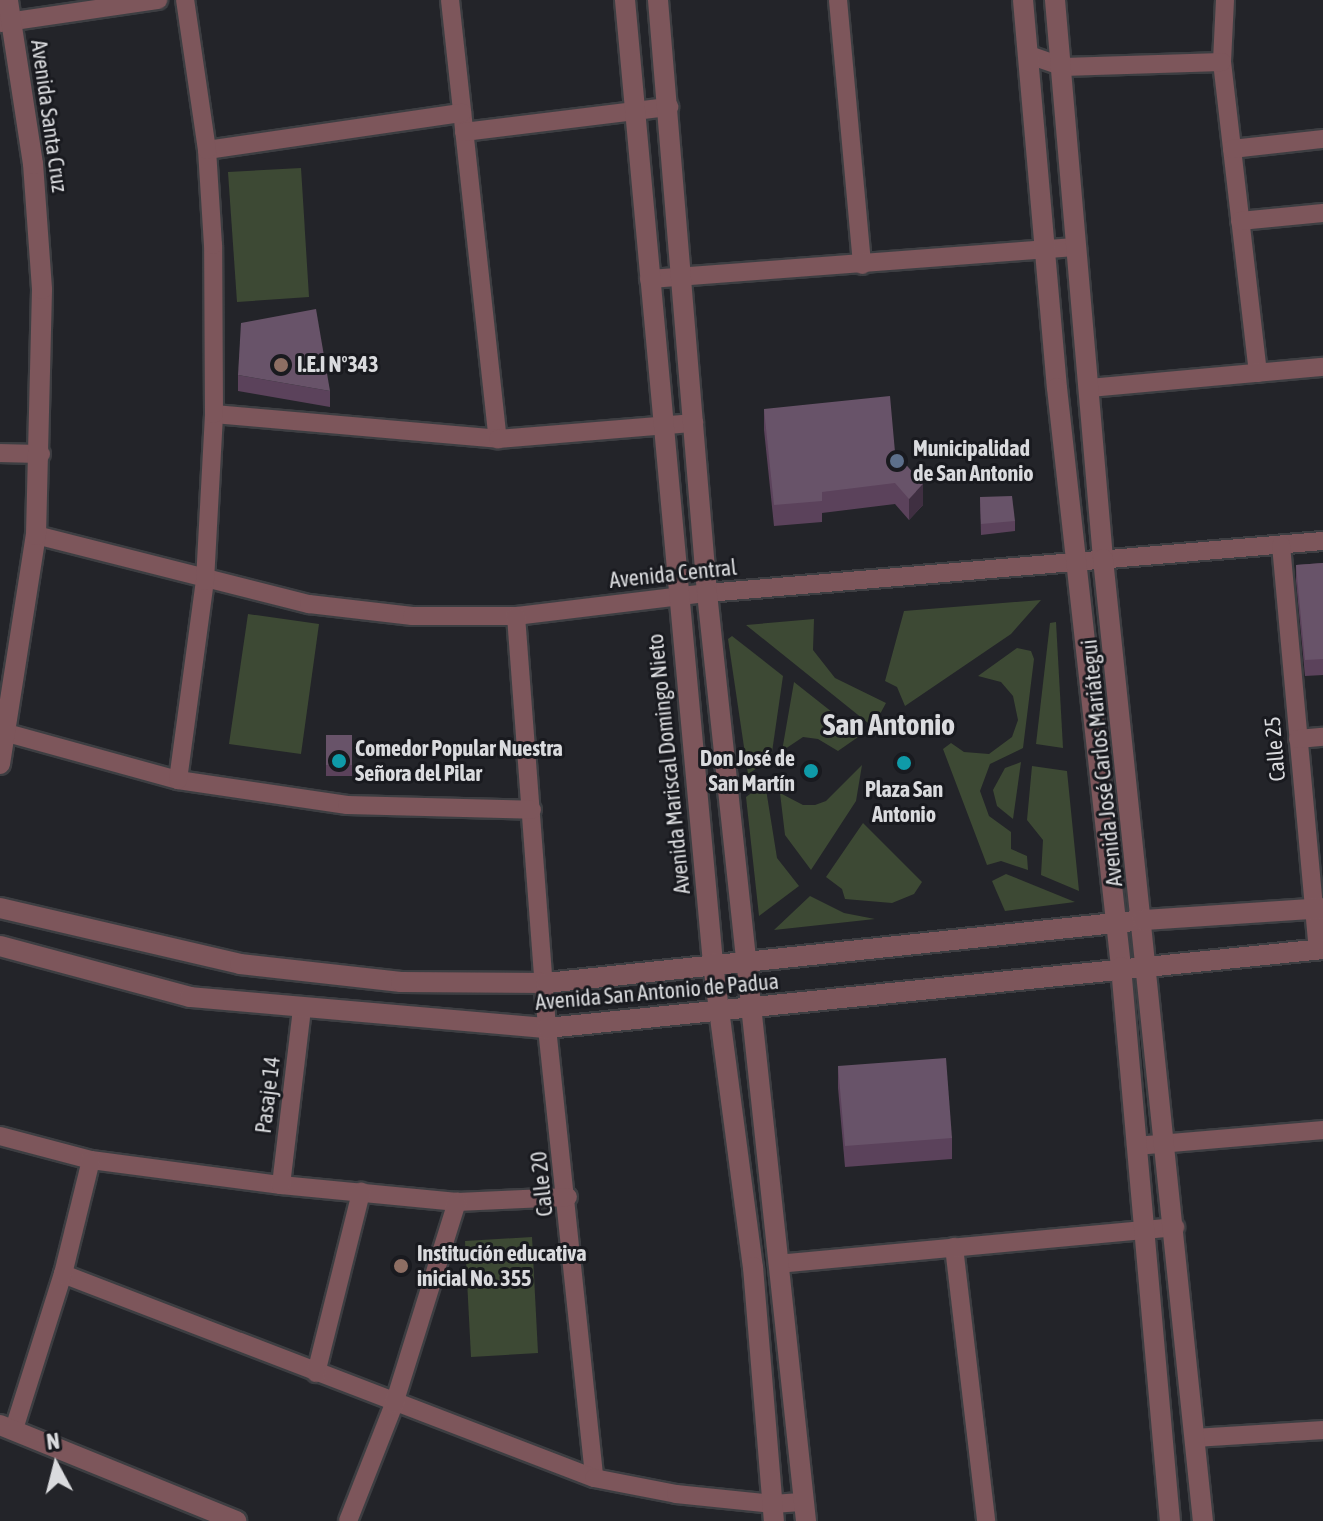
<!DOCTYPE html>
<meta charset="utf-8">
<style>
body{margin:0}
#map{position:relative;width:1323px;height:1521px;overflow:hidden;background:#232429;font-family:"Asap Condensed",sans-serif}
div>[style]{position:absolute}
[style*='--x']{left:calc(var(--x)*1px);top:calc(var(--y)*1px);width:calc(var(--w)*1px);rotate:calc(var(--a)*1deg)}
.green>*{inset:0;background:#3d4934}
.roads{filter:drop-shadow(2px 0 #3d3e42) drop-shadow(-2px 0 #3d3e42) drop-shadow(0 2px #3d3e42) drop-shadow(0 -2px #3d3e42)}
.minor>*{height:18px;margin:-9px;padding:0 9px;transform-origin:9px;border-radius:9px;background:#7d565b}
.tertiary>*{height:20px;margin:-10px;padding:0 10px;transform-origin:10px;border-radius:10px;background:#7d565b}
.wall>*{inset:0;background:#5b425b}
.shaded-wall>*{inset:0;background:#3f2f41}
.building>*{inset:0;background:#685369}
.dots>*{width:22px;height:22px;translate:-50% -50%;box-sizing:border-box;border:4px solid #191a1f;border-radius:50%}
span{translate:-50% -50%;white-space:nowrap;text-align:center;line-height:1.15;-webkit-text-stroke:6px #191a1f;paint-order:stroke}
.street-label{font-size:22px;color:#dadbde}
.poi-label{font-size:22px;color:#dadbde;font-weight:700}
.left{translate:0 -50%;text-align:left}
.right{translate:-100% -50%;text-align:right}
.district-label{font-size:30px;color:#dadbde;font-weight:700}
.north{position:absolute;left:16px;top:1425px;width:80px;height:80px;-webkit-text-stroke:6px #191a1f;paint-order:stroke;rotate:353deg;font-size:22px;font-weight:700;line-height:32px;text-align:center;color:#dadbde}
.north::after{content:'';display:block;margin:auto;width:28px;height:36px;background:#dadbde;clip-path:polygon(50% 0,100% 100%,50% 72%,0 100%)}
</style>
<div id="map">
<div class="green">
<div style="clip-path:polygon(301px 168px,309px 297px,237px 302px,228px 172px)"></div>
<div style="clip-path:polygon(1041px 600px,1011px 634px,905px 706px,897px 687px,885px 681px,904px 611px)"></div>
<div style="clip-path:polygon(248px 614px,319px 624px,301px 754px,229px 744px)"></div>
<div style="clip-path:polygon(814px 619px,813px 650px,835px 678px,886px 703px,873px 727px,746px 625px)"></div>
<div style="clip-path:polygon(1056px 622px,1063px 748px,1036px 744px,1050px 623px)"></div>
<div style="clip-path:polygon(732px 636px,783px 676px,771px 759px,748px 774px,728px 639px)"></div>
<div style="clip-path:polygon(1017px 648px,1031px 651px,1034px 659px,1023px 748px,990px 764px,980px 791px,989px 816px,1011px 832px,1011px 849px,1027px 856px,1028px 870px,1001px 861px,987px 865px,943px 749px,951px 743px,964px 752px,989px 754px,1012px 737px,1018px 720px,1013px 696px,1001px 682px,978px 676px)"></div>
<div style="clip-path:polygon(794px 682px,861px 735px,838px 751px,818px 739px,803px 737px,782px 751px)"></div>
<div style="clip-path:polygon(1021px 762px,1013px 819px,997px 806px,993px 790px,1005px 768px)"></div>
<div style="clip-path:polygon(862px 765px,856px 801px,811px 870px,785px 835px,780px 793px,803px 805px,815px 805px,826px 801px)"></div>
<div style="clip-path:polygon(1032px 766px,1067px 771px,1079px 891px,1041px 875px,1043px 840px,1027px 820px)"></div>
<div style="clip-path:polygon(765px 783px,777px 858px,799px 886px,759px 916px,746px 797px)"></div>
<div style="clip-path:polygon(863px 823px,922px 882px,914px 894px,892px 903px,845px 899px,842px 889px,826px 877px)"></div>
<div style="clip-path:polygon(1006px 874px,1075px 902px,1005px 911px,992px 881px)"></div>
<div style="clip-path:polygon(810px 896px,844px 913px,875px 919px,774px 930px)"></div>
<div style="clip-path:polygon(532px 1237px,538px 1353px,471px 1357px,465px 1241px)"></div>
</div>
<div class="roads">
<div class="minor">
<div style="--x:450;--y:0;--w:442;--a:83.8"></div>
<div style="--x:838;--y:0;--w:266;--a:84.8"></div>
<div style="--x:1225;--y:0;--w:62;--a:92.8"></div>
<div style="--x:1222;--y:62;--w:313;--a:83.4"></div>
<div style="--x:0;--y:23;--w:160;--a:-8.3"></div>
<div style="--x:1029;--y:55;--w:36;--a:19"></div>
<div style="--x:1063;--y:67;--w:159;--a:-1.8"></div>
<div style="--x:464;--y:132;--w:207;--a:-7"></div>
<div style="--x:1232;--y:149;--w:92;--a:-6.3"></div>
<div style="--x:207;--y:150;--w:258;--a:-8.3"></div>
<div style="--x:1240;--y:221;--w:83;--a:-5.5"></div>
<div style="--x:649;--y:279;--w:428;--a:-4.3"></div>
<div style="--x:1090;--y:388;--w:234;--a:-5.2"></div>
<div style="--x:214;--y:414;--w:285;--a:5"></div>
<div style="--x:498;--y:439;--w:197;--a:-4.7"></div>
<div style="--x:0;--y:453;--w:41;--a:1.4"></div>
<div style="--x:36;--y:535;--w:282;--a:14.2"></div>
<div style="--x:309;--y:604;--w:104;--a:6.6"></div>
<div style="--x:412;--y:616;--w:104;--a:0"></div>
<div style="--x:516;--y:616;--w:192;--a:-6.9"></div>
<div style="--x:707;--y:593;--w:618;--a:-4.83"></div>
<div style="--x:1281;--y:545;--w:406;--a:84.8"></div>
<div style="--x:516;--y:616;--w:413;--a:85.7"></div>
<div style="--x:547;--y:1028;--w:452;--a:84"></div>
<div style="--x:7;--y:733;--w:177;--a:15.4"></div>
<div style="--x:178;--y:780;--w:171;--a:8.4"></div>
<div style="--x:347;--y:805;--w:185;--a:1.5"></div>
<div style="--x:1298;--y:739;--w:25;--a:-5"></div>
<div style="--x:178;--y:780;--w:201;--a:-82.3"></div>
<div style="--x:205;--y:581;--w:167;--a:-86.9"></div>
<div style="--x:214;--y:414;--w:169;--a:-90.3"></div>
<div style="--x:213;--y:245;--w:95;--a:-93.6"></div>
<div style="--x:207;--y:150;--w:152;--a:-98.3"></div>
<div style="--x:0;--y:1136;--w:94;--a:14.8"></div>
<div style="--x:91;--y:1160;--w:192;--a:7.5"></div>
<div style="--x:281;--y:1185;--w:177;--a:5.5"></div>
<div style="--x:457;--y:1202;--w:111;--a:-2.6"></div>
<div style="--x:1136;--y:1146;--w:188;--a:-4.9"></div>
<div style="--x:281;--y:1185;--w:176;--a:-83.2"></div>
<div style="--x:954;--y:1247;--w:276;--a:83.3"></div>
<div style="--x:778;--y:1264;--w:399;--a:-5.3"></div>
<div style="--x:63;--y:1274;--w:569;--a:21.02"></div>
<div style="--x:594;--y:1478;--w:84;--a:11"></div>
<div style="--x:676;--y:1494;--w:98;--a:5.9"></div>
<div style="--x:773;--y:1504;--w:31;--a:-4"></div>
<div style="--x:316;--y:1373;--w:187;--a:-76"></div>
<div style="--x:14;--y:1429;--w:163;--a:-72.5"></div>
<div style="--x:63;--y:1274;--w:117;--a:-76.2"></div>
<div style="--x:1195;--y:1438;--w:128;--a:-3.6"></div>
<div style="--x:348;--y:1521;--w:126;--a:-68.5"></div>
<div style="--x:394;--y:1404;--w:212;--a:-72.7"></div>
</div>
<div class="tertiary">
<div style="--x:625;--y:0;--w:968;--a:84.78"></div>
<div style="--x:713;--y:964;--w:306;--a:82.5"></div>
<div style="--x:753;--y:1267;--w:255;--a:85.3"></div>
<div style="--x:658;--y:0;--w:595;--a:85.28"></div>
<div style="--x:707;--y:593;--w:933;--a:83.91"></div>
<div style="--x:1023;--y:0;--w:389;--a:85"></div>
<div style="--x:1057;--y:388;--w:583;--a:83.69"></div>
<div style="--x:1121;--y:967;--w:556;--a:84.95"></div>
<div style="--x:1055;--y:0;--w:561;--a:85.09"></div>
<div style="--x:1103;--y:559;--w:967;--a:84.07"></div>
<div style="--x:0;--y:764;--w:232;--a:-81.1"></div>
<div style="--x:36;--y:535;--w:246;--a:-88.6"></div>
<div style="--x:42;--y:289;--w:125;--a:-94.1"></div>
<div style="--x:33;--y:164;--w:166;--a:-98.7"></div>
<div style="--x:0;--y:908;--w:246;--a:13.1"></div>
<div style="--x:240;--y:964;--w:162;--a:6.4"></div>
<div style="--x:401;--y:982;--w:145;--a:0.4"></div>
<div style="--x:546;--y:983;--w:600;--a:-6.02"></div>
<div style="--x:1143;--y:920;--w:180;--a:-3.8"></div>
<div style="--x:0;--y:946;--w:197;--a:15"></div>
<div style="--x:190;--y:997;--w:358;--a:5"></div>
<div style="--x:547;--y:1028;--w:780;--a:-5.81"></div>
<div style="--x:0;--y:1425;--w:255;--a:22.1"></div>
</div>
</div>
<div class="wall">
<div style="clip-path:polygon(238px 375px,330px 391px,330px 407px,238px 391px)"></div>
<div style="clip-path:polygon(764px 409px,895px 452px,923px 505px,909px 520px,895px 504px,822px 513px,822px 522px,774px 526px,764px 430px)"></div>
<div style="clip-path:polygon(980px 497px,1015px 521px,1015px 531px,981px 535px)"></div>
<div style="clip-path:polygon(1323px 563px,1323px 675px,1305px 676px,1296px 581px,1296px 565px)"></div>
<div style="clip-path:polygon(326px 735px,352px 735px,352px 776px,326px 776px)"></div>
<div style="clip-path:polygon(838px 1066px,952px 1138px,952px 1159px,845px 1167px,838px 1088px)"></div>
</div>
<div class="shaded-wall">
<div style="clip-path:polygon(923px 484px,923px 505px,909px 520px,909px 499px)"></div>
</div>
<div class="building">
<div style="clip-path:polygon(316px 309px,330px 391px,238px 375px,241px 323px)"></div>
<div style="clip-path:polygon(890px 396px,895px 452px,923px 484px,909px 499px,895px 483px,822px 492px,822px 501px,774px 505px,764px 409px)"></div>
<div style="clip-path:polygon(1012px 496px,1015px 521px,981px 524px,980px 497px)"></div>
<div style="clip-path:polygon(1323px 563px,1323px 659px,1305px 660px,1296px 565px)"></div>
<div style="clip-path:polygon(326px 735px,352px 735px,352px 765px,326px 765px)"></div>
<div style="clip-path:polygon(946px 1058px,952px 1138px,845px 1146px,838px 1066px)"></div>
</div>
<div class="dots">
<div style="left:281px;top:365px;background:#8d6e63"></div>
<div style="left:897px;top:461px;background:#5c6f8a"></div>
<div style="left:339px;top:761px;background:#0f9aa8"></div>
<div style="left:904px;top:763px;background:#0f9aa8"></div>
<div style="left:811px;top:771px;background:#0f9aa8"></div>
<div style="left:401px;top:1266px;background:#8d6e63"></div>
</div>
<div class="street-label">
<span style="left:49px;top:116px;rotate:82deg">Avenida Santa Cruz</span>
<span style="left:673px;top:574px;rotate:-6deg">Avenida Central</span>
<span style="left:1275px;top:749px;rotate:-95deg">Calle 25</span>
<span style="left:1102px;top:763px;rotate:-96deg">Avenida José Carlos Mariátegui</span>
<span style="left:669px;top:764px;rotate:-96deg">Avenida Mariscal Domingo Nieto</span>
<span style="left:657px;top:992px;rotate:-5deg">Avenida San Antonio de Padua</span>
<span style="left:268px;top:1095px;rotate:-83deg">Pasaje 14</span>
<span style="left:542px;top:1184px;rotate:-96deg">Calle 20</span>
</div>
<div class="poi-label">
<span class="left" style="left:297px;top:365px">I.E.I N°343</span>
<span class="left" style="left:913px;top:461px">Municipalidad<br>de San Antonio</span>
<span class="left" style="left:355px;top:761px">Comedor Popular Nuestra<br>Señora del Pilar</span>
<span class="right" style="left:795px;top:771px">Don José de<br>San Martín</span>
<span style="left:904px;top:802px">Plaza San<br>Antonio</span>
<span class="left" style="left:417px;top:1266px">Institución educativa<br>inicial No. 355</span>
</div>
<div class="district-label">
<span style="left:889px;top:724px">San Antonio</span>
</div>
<div class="north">N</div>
</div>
